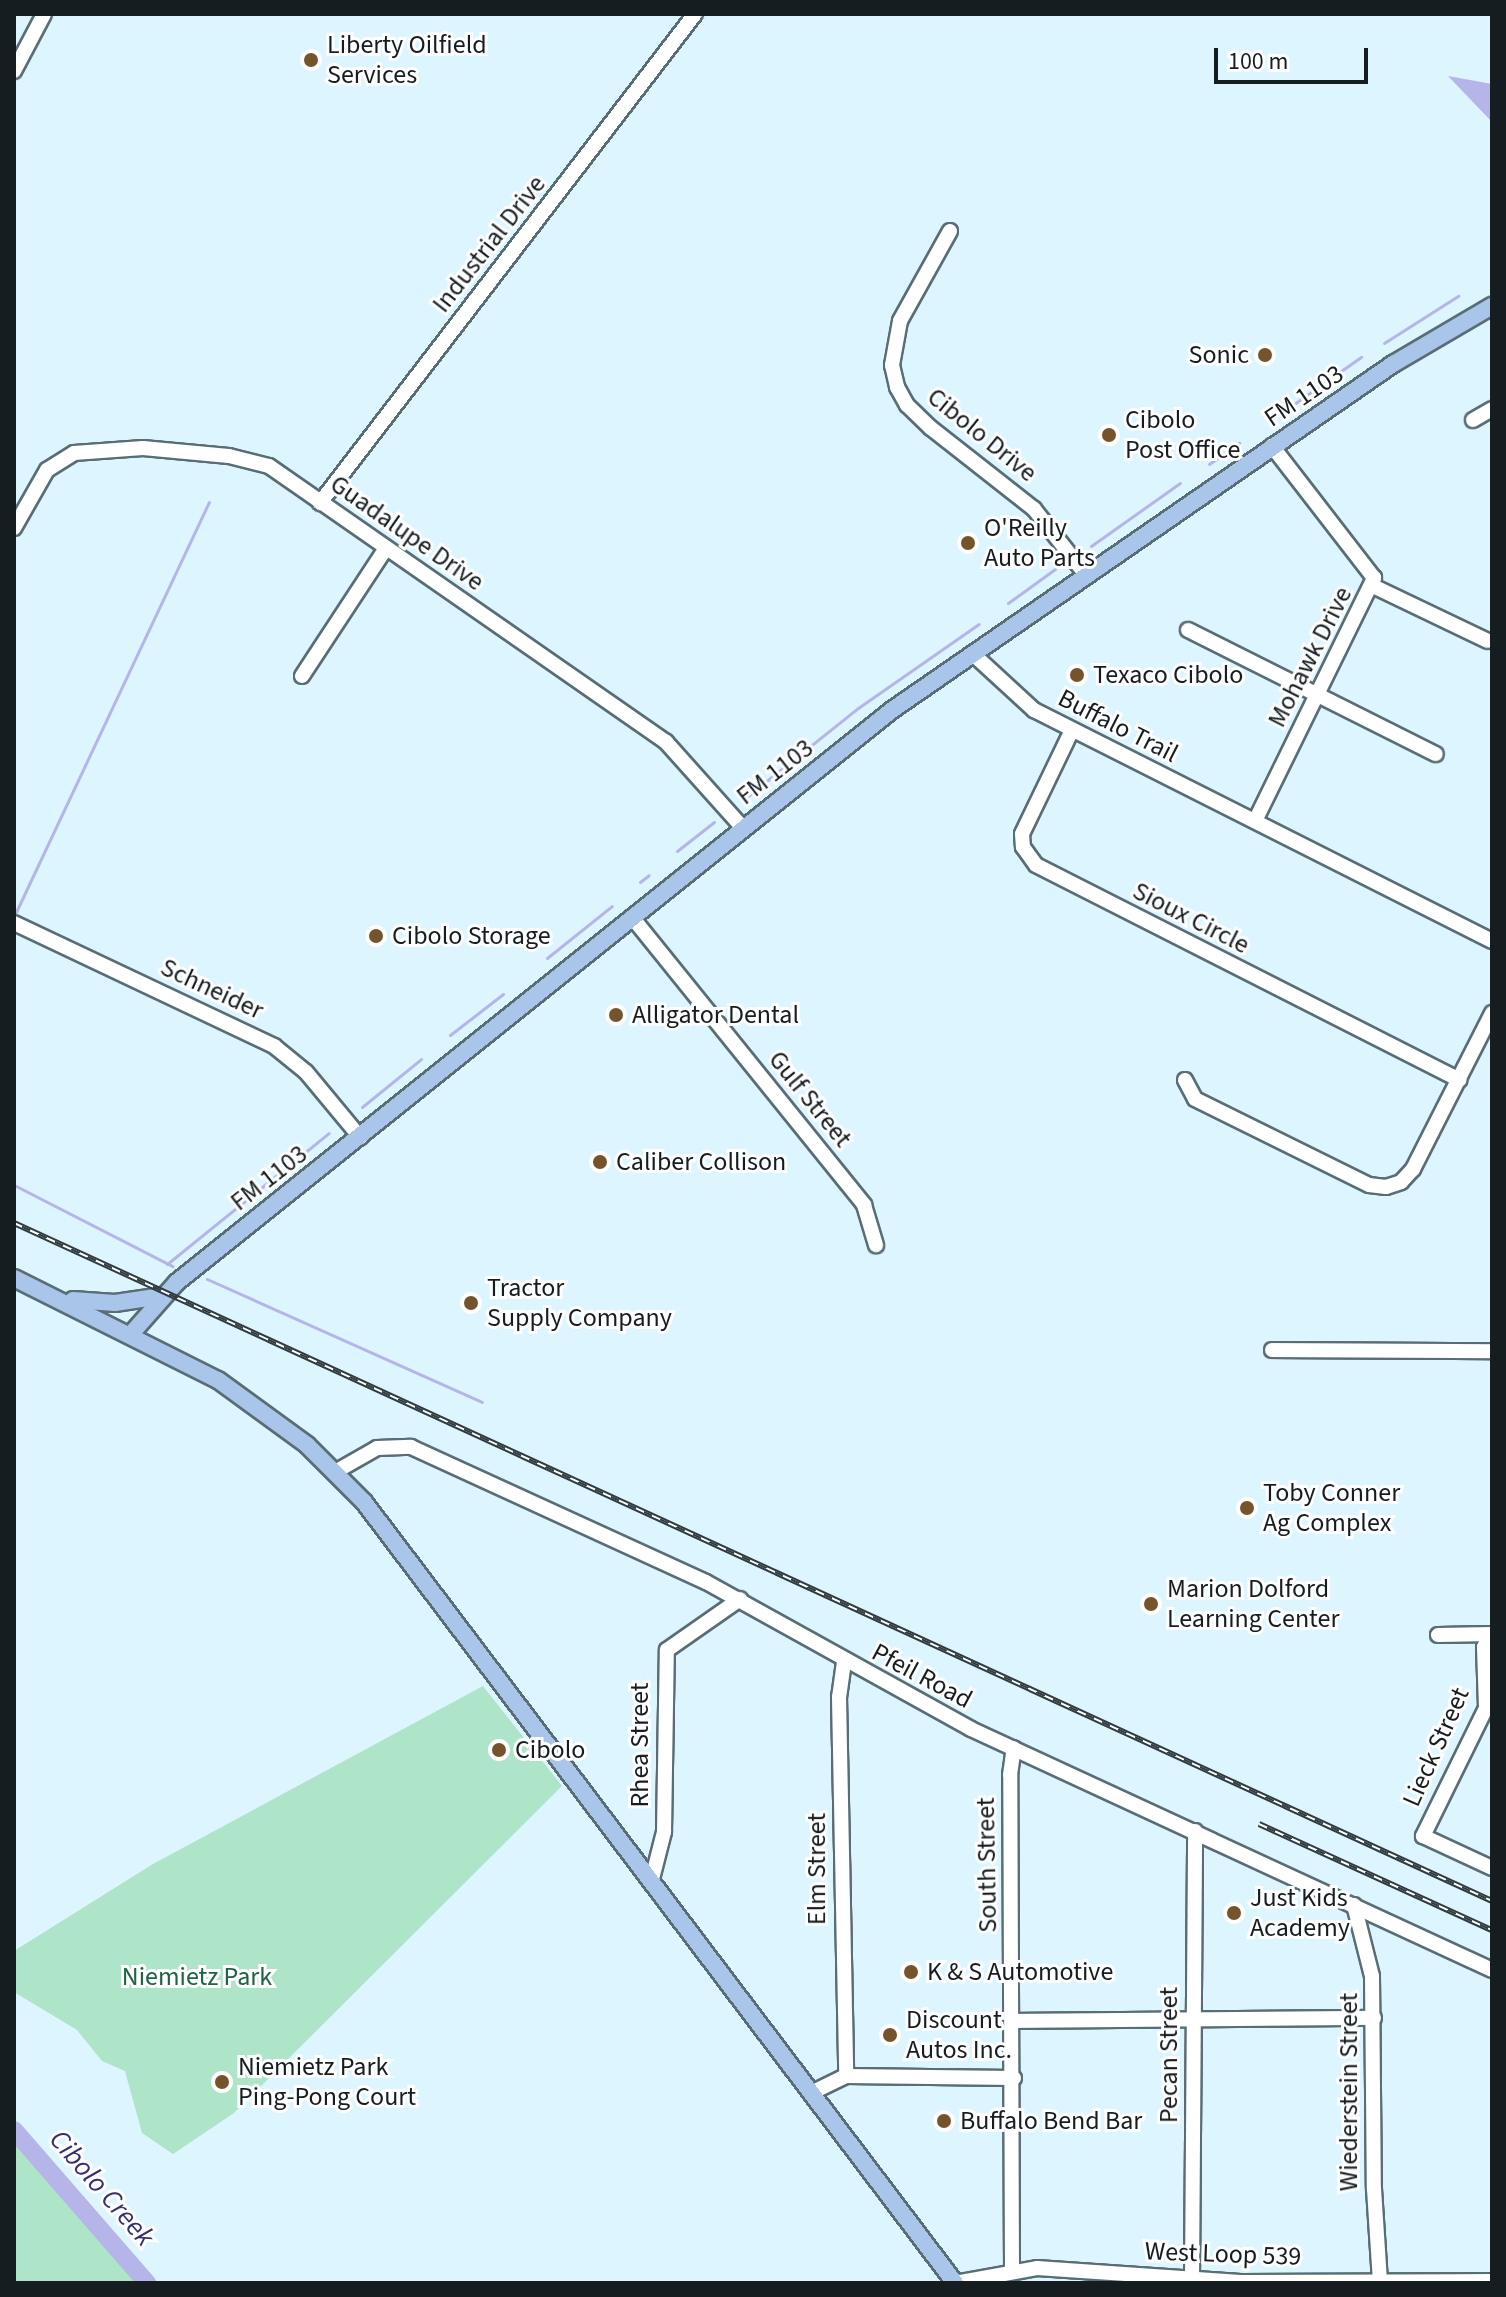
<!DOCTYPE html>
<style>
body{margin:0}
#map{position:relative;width:1506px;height:2297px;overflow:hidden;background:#ddf5fe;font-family:"Source Sans 3",sans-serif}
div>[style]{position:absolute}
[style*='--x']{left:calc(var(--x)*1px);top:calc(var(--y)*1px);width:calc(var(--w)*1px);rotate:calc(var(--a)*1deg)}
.green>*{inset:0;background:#aee4c8}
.water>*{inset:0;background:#b5b5e9}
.stream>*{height:3px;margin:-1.5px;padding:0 1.5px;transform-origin:1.5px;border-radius:1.5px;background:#b5b5e9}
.river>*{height:18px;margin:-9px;padding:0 9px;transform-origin:9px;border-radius:9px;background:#b5b5e9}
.roads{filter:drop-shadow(2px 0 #596d75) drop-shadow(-2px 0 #596d75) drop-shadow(0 2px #596d75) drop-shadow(0 -2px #596d75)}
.minor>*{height:14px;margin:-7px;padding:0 7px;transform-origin:7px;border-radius:7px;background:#fff}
.major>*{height:16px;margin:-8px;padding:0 8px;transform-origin:8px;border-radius:8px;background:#a9c5e9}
.rail>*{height:6px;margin-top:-3px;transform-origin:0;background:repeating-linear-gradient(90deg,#fdfdfd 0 9px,#313b3f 0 18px);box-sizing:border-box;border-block:2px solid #313b3f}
.dots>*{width:22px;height:22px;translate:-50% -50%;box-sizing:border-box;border:4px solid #fdfdfd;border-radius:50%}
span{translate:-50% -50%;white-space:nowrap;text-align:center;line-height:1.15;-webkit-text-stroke:6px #fdfdfd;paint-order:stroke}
.poi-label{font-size:26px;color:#151d20}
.left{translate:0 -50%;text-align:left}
.right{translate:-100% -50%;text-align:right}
.street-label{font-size:26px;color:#151d20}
.park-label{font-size:26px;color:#1f6347}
.water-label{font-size:28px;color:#352f6c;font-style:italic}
.frame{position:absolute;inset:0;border:16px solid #151d20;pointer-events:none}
.scale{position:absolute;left:1214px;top:48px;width:154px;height:36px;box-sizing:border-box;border:4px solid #151d20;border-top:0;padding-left:10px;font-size:24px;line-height:28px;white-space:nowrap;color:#151d20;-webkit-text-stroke:6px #fdfdfd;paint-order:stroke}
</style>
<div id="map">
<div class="green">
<div style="clip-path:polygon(483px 1686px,562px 1786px,234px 2113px,173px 2154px,142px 2133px,125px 2071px,102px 2061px,77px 2030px,14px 1992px,14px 1951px,153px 1864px)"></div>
<div style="clip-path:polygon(14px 2130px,27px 2144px,147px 2283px,14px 2283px)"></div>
</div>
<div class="water">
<div style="clip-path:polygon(1448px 76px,1492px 84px,1492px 122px)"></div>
</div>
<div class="stream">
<div style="--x:1384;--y:343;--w:88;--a:-32.4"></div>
<div style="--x:1277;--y:416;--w:103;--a:-35.1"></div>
<div style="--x:1209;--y:464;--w:37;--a:-35"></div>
<div style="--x:1091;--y:546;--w:109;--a:-35.3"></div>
<div style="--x:1008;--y:603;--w:58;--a:-35.9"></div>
<div style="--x:744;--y:799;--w:146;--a:-38.6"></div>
<div style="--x:858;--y:708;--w:147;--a:-34.8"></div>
<div style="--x:677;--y:851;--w:47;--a:-38.1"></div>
<div style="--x:640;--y:882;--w:11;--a:-38"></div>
<div style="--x:16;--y:912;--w:453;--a:-64.8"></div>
<div style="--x:547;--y:958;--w:83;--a:-38.7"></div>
<div style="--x:450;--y:1035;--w:67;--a:-37.7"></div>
<div style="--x:362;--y:1107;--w:76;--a:-39.1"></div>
<div style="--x:14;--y:1185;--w:178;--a:27.1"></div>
<div style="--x:167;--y:1264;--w:208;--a:-39"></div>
<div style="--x:207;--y:1279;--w:301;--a:24.1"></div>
</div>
<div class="river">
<div style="--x:14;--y:2130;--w:203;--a:49"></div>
</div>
<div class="roads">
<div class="minor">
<div style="--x:14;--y:71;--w:64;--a:-62.2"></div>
<div style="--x:950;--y:231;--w:103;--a:119.1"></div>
<div style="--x:900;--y:321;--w:45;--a:100.3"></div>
<div style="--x:892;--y:365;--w:23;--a:77"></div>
<div style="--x:897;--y:387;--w:21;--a:61"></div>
<div style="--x:907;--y:405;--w:33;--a:44"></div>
<div style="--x:931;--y:428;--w:131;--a:38.2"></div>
<div style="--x:1034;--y:509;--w:85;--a:51.7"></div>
<div style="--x:1473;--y:420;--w:22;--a:-30"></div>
<div style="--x:320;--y:503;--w:616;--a:-52.52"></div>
<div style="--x:14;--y:528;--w:67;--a:-60.4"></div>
<div style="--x:47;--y:470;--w:32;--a:-32"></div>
<div style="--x:74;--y:453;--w:69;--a:-4.1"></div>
<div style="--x:143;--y:448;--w:86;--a:5.3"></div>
<div style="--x:229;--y:456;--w:41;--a:14"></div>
<div style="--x:269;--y:466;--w:484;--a:34.8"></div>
<div style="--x:666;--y:742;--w:115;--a:48.2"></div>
<div style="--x:1373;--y:586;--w:127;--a:25.6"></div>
<div style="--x:1188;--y:630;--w:277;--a:26.6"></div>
<div style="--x:973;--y:654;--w:83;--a:42.6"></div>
<div style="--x:1034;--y:710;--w:513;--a:26.76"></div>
<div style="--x:302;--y:676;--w:153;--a:-56.7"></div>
<div style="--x:1072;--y:730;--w:115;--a:115.7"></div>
<div style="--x:1022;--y:834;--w:13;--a:86"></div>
<div style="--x:1023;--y:847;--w:22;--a:54"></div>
<div style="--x:1036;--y:865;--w:475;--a:26.9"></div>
<div style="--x:1255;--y:821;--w:271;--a:-63.9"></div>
<div style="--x:1374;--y:578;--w:167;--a:-127.7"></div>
<div style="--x:632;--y:917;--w:370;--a:51.1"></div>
<div style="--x:864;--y:1205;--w:42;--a:73.3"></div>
<div style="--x:14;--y:923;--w:288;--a:25.3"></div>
<div style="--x:274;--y:1046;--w:41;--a:39.1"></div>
<div style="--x:306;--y:1072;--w:85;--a:50.3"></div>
<div style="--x:1185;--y:1080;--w:21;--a:62"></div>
<div style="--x:1195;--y:1099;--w:194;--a:26.3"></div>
<div style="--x:1369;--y:1185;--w:17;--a:7"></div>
<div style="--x:1386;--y:1187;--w:16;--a:-18"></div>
<div style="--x:1401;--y:1182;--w:18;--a:-47"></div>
<div style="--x:1413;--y:1169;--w:175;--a:-63.1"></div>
<div style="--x:1272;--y:1350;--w:220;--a:0.3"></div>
<div style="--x:335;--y:1472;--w:48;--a:-29.7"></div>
<div style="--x:377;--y:1448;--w:34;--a:-2"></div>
<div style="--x:411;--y:1447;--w:324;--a:24.6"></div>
<div style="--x:706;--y:1582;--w:303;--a:29"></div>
<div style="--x:971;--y:1729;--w:574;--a:24.82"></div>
<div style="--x:1492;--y:1634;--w:15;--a:122"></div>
<div style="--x:1484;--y:1647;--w:61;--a:88.1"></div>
<div style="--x:1486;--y:1708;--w:143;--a:116.2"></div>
<div style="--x:1423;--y:1836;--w:76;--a:24.9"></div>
<div style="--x:1438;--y:1635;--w:54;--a:-1.1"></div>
<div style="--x:844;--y:1662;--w:35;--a:98"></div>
<div style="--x:839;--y:1697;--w:379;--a:88.9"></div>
<div style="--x:652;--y:1879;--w:49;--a:-75.7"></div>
<div style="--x:664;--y:1832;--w:182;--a:-89.1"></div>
<div style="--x:667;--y:1650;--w:89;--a:-34.9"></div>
<div style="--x:1354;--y:1905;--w:73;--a:75.8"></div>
<div style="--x:1372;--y:1976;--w:213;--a:89.5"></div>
<div style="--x:1374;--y:2189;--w:92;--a:86.3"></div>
<div style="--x:1013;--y:2021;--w:361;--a:-0.5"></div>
<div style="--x:811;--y:2093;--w:39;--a:-26"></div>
<div style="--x:846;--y:2076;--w:168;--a:0.7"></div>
<div style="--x:1012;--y:2270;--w:495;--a:-90.2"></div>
<div style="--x:1010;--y:1775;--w:27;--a:-82"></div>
<div style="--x:1192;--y:2280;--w:449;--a:-89.6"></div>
<div style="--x:955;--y:2283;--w:83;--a:-10.4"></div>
<div style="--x:1037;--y:2268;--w:204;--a:3.9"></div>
<div style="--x:1241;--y:2282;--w:251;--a:-0.2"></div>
</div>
<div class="major">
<div style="--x:14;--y:1278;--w:228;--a:26.6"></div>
<div style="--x:218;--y:1380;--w:110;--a:36.1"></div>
<div style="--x:307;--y:1445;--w:81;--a:45"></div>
<div style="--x:364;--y:1502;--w:979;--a:52.88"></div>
<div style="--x:73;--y:1300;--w:42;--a:4.1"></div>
<div style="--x:115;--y:1303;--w:48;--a:-8.5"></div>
<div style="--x:131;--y:1334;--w:69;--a:-48.5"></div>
<div style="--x:177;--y:1282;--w:916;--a:-38.66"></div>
<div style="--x:892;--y:710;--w:609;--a:-34.63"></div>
<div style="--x:1393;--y:364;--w:115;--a:-30.4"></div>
</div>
</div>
<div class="rail">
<div style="--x:14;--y:1223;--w:1626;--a:24.64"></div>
<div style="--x:1259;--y:1824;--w:256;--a:24.5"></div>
</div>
<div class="dots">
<div style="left:311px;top:60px;background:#75542b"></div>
<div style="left:1265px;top:355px;background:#75542b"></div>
<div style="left:1109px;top:435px;background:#75542b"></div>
<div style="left:968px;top:543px;background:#75542b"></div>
<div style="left:1077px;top:675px;background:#75542b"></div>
<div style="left:376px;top:936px;background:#75542b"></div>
<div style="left:616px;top:1015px;background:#75542b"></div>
<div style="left:600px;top:1162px;background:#75542b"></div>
<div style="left:471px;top:1303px;background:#75542b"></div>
<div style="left:1247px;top:1508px;background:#75542b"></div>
<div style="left:1151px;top:1604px;background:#75542b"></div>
<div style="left:499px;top:1750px;background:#75542b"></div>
<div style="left:1234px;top:1913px;background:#75542b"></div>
<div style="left:911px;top:1972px;background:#75542b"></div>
<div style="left:890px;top:2035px;background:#75542b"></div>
<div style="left:222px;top:2082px;background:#75542b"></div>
<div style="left:944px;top:2121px;background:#75542b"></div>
</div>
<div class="poi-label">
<span class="left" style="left:327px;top:60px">Liberty Oilfield<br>Services</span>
<span class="right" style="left:1249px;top:355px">Sonic</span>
<span class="left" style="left:1125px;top:435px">Cibolo<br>Post Office</span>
<span class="left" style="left:984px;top:543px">O'Reilly<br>Auto Parts</span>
<span class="left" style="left:1093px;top:675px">Texaco Cibolo</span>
<span class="left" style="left:392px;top:936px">Cibolo Storage</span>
<span class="left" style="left:632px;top:1015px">Alligator Dental</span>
<span class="left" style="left:616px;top:1162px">Caliber Collison</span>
<span class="left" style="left:487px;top:1303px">Tractor<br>Supply Company</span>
<span class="left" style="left:1263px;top:1508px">Toby Conner<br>Ag Complex</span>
<span class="left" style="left:1167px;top:1604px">Marion Dolford<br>Learning Center</span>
<span class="left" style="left:515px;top:1750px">Cibolo</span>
<span class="left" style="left:1250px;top:1913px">Just Kids<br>Academy</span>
<span class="left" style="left:927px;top:1972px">K &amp; S Automotive</span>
<span class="left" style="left:906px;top:2035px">Discount<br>Autos Inc.</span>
<span class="left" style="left:238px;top:2082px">Niemietz Park<br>Ping-Pong Court</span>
<span class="left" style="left:960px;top:2121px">Buffalo Bend Bar</span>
</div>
<div class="street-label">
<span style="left:489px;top:244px;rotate:-52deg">Industrial Drive</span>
<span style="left:1304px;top:396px;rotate:-34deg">FM 1103</span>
<span style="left:982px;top:435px;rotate:39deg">Cibolo Drive</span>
<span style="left:407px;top:533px;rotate:35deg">Guadalupe Drive</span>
<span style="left:1310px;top:657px;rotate:-63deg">Mohawk Drive</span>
<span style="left:1118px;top:726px;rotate:27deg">Buffalo Trail</span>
<span style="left:775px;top:772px;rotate:-38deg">FM 1103</span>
<span style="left:1191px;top:918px;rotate:27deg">Sioux Circle</span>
<span style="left:212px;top:989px;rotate:25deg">Schneider</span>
<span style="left:810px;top:1099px;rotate:51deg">Gulf Street</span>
<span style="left:269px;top:1178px;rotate:-38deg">FM 1103</span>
<span style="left:922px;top:1676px;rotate:28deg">Pfeil Road</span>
<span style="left:640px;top:1745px;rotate:-90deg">Rhea Street</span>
<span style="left:1436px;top:1747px;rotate:-66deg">Lieck Street</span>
<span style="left:987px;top:1865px;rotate:-91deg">South Street</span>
<span style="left:817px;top:1869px;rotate:-90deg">Elm Street</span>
<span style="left:1169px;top:2055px;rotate:-90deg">Pecan Street</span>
<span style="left:1349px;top:2092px;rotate:-90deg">Wiederstein Street</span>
<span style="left:1223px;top:2254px;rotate:2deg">West Loop 539</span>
</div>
<div class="park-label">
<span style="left:197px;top:1977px">Niemietz Park</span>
</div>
<div class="water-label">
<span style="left:102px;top:2188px;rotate:49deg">Cibolo Creek</span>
</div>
<div class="frame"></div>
<div class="scale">100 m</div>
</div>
